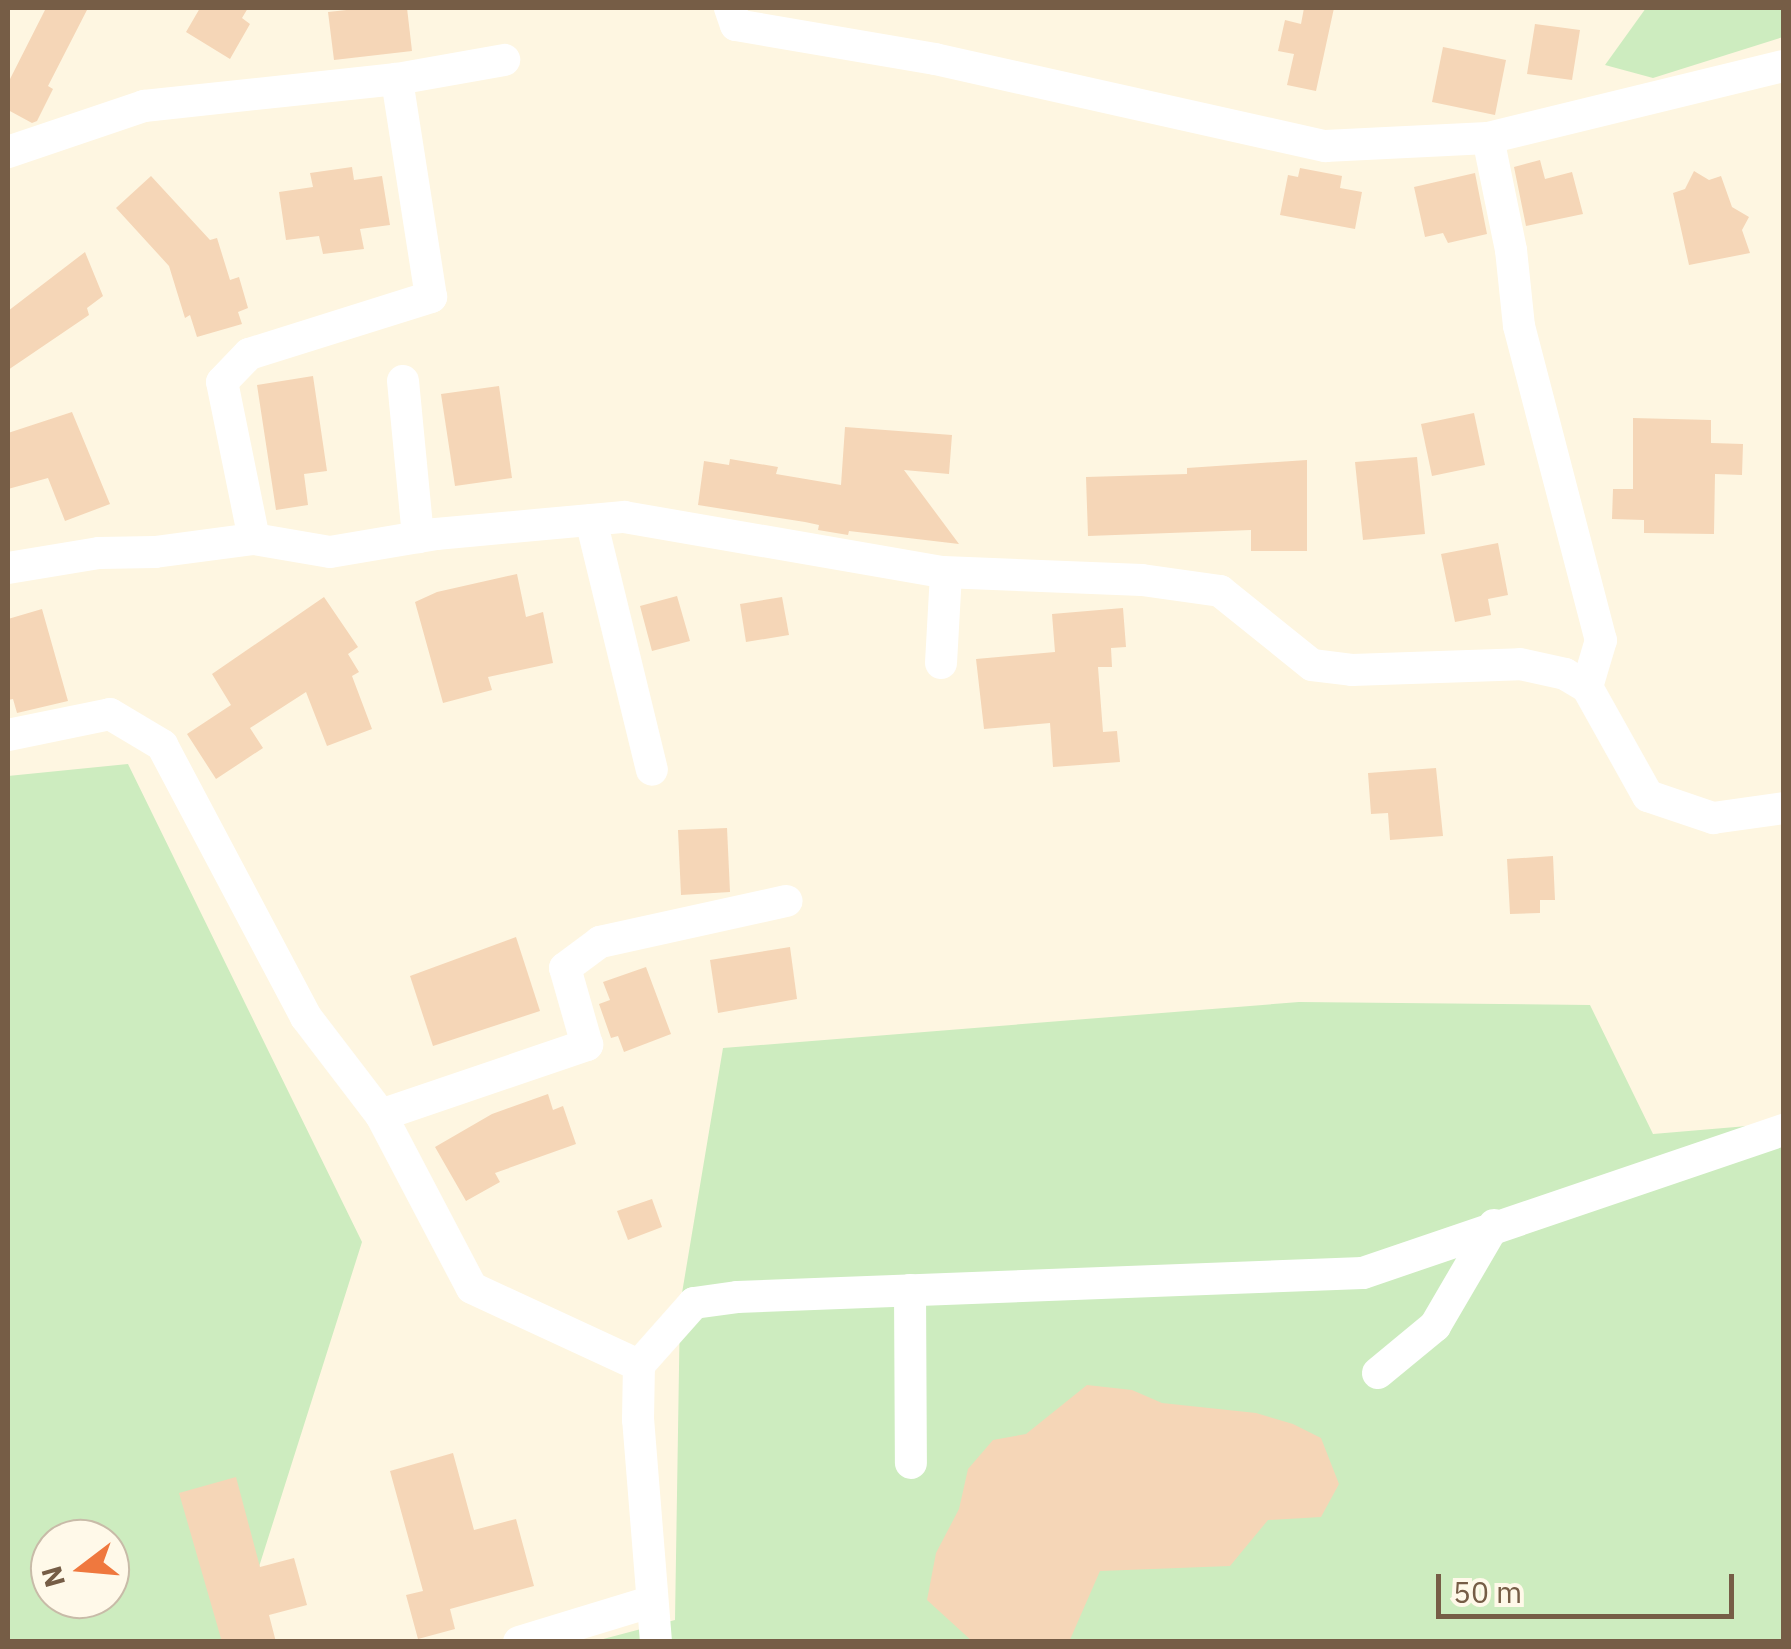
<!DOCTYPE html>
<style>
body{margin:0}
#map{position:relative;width:1791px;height:1649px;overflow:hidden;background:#fef6e1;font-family:"IBM Plex Sans",sans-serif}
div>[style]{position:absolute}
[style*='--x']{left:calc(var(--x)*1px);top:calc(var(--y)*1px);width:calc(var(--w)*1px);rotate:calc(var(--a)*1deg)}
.green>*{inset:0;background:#cdecbf}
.building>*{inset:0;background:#f5d6b7}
.street>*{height:32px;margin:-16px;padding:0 16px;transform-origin:16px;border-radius:16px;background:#fff}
span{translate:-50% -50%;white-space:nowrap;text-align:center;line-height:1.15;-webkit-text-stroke:8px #fff9e9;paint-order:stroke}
.frame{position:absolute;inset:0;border:10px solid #765d46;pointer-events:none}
.north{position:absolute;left:30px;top:1519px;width:100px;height:100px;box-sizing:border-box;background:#fff9e9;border:2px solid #c8bba8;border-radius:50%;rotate:254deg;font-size:28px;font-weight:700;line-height:40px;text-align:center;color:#765d46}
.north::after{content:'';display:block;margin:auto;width:35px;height:45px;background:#ef783e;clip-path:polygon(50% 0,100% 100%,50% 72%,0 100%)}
.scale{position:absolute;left:1436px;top:1574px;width:298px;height:45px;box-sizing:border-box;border:5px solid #765d46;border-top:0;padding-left:12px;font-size:30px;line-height:35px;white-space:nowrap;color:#765d46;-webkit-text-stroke:8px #fff9e9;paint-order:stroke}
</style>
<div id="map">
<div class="green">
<div style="clip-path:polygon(1646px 8px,1783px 8px,1783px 37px,1653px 78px,1605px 65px)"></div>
<div style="clip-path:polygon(evenodd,128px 764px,362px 1242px,251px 1592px,240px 1641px,8px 1642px,8px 776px,128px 764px,50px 1539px,110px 1539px,110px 1599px,50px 1599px,50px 1539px)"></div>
<div style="clip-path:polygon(1299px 1002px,1590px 1005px,1653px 1134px,1783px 1123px,1783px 1641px,592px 1642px,675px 1620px,680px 1305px,723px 1048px)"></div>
</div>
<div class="building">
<div style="clip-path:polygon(46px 8px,88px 8px,48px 86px,53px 89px,37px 121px,32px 123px,8px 110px,8px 83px)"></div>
<div style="clip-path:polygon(200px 8px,248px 8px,242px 18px,250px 24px,230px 59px,186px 32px)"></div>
<div style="clip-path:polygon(365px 8px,407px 8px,412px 51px,334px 60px,328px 12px)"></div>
<div style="clip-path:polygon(1304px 8px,1334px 8px,1316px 91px,1287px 85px,1294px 54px,1278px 51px,1285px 20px,1301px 24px)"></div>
<div style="clip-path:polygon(1535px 24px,1580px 30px,1572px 80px,1527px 74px)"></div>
<div style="clip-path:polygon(1443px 47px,1506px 60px,1495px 115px,1432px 102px)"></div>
<div style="clip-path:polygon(1540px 160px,1545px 179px,1572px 172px,1583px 214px,1526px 226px,1514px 167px)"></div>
<div style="clip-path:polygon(352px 167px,354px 180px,382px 176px,390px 225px,360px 229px,364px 249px,323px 254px,319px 236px,286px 240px,279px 192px,313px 187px,310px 173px)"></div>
<div style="clip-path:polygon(1300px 168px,1342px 176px,1340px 188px,1362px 192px,1355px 229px,1280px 215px,1288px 175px,1298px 177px)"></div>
<div style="clip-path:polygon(1694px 171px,1709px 180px,1721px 176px,1732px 207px,1749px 217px,1742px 230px,1750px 253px,1689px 265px,1673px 193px,1685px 189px)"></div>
<div style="clip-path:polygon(1475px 173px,1487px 234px,1448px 243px,1443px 233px,1425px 237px,1414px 187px)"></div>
<div style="clip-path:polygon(151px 176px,210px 240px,217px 238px,230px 280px,239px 277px,248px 308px,238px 312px,242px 324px,197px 337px,190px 315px,185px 318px,169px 266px,116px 208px)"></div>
<div style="clip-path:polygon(85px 252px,103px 296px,87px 308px,89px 315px,8px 370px,8px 311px)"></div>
<div style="clip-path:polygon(313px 376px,327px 471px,304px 474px,308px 505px,276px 510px,257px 385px)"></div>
<div style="clip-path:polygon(499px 386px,512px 478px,455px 486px,441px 394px)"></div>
<div style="clip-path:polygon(72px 412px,110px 504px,65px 521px,48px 478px,8px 489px,8px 433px)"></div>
<div style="clip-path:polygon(1474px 413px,1485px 465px,1432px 476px,1421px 424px)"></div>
<div style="clip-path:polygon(1633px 418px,1711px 420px,1711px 443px,1743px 444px,1742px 475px,1715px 474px,1714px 534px,1644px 533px,1644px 520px,1612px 519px,1613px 489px,1633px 489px)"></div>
<div style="clip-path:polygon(845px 427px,952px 435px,949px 474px,904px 470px,959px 544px,849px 531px,848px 535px,818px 530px,819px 525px,805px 522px,698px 505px,704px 461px,729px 465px,730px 459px,778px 467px,776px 474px,841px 485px)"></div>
<div style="clip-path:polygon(1417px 457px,1425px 534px,1363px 540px,1355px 462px)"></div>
<div style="clip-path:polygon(1307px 460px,1307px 551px,1251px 551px,1251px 530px,1088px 536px,1086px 477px,1187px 474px,1187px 468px)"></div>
<div style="clip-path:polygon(1498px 543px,1508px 595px,1488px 599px,1491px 615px,1455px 622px,1441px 554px)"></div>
<div style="clip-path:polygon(517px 574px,526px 617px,543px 612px,553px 663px,488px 677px,492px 690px,443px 703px,415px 602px,437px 592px)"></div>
<div style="clip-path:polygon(677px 596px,690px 641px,652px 651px,640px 606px)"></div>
<div style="clip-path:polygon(324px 597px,358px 647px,348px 654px,359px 672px,352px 676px,372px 729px,327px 746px,306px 692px,250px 728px,263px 748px,216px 779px,187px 734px,231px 705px,212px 674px)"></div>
<div style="clip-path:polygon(782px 597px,789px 635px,746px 642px,740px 604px)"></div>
<div style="clip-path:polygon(1123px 608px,1126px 647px,1111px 648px,1112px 667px,1098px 667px,1103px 732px,1117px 731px,1120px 762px,1053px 767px,1050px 723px,984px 729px,976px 659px,1055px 652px,1052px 614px)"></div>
<div style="clip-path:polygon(42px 609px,68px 701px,17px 713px,13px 699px,8px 700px,8px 619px)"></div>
<div style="clip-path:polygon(1436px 768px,1443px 836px,1390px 840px,1388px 813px,1371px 814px,1368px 773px)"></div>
<div style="clip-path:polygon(727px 828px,730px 892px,681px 895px,678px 830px)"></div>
<div style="clip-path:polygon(1553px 856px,1555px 900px,1540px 900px,1540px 913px,1510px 914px,1507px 859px)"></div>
<div style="clip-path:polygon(516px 937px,540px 1011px,433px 1046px,410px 976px)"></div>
<div style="clip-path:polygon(790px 947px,797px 999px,718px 1013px,710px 960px)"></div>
<div style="clip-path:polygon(646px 967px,671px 1034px,624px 1052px,618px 1036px,611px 1038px,599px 1004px,610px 1000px,603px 982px)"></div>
<div style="clip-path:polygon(548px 1094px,553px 1110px,563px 1106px,576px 1144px,495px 1173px,500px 1182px,466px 1201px,435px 1147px,492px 1114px)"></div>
<div style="clip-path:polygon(652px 1199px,662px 1227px,628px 1240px,617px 1211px)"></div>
<div style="clip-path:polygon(1087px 1385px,1132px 1390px,1162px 1403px,1256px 1413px,1293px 1424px,1321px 1438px,1339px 1484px,1321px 1517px,1268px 1520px,1230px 1566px,1100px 1571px,1069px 1642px,973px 1642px,927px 1600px,936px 1553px,959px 1509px,968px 1469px,993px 1440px,1026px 1434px)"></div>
<div style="clip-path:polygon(453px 1453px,474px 1530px,516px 1519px,534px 1586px,450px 1609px,455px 1629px,418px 1639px,406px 1595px,423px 1591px,390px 1471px)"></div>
<div style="clip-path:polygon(236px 1477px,260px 1567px,294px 1558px,307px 1605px,269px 1615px,276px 1642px,222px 1642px,179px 1493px)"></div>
</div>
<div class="street">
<div style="--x:730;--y:8;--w:18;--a:71"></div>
<div style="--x:736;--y:25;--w:202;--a:9.7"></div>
<div style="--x:935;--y:59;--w:400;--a:12.6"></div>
<div style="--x:1325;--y:146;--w:163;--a:-2.8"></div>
<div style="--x:1488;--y:138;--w:305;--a:-13.7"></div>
<div style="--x:1488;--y:138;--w:114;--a:78.4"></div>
<div style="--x:1511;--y:250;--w:76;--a:84"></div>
<div style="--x:1519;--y:326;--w:325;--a:75.4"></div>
<div style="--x:1601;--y:640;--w:49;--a:106.6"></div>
<div style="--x:8;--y:152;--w:144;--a:-18.7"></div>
<div style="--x:144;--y:106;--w:254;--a:-6.1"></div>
<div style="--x:397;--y:79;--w:109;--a:-10.1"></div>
<div style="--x:403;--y:381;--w:157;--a:84.5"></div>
<div style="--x:591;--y:520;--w:257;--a:76.3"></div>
<div style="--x:254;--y:539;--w:160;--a:-101.5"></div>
<div style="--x:222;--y:382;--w:39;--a:-46"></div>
<div style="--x:249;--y:354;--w:191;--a:-17.4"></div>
<div style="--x:431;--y:297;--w:221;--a:-98.9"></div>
<div style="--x:8;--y:568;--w:92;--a:-9.4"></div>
<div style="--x:99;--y:553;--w:56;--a:-1"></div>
<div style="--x:155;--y:552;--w:100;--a:-7.5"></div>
<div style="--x:254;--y:539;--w:77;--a:9.7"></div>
<div style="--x:330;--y:552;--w:108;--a:-9.6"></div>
<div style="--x:436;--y:534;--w:189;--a:-5.2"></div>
<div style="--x:624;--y:517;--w:324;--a:9.8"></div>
<div style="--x:943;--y:572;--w:199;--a:2.3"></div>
<div style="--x:1142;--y:580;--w:79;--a:8"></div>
<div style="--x:1220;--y:591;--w:118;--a:38.8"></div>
<div style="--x:1312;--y:665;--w:40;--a:7.1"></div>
<div style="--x:1352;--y:670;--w:168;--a:-2"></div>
<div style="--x:1520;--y:664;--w:46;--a:12.5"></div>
<div style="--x:1565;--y:674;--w:26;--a:31"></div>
<div style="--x:1587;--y:687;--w:125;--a:60.8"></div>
<div style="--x:1648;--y:796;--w:69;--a:18.7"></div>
<div style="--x:1713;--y:818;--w:72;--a:-8"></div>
<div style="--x:941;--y:663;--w:90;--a:-86.8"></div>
<div style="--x:8;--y:735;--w:104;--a:-11.6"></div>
<div style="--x:110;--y:714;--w:61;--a:30.8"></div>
<div style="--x:162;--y:745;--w:308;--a:62.1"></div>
<div style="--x:306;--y:1017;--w:123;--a:52.6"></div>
<div style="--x:381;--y:1115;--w:195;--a:62.3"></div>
<div style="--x:472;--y:1288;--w:184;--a:24.8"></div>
<div style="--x:381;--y:1115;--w:218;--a:-18.8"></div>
<div style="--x:587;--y:1045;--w:80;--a:-105.9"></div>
<div style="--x:565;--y:968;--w:44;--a:-36.6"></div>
<div style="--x:600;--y:942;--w:191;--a:-12.4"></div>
<div style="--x:910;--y:1290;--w:173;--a:89.7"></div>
<div style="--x:1378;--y:1373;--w:74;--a:-39.5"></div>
<div style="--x:1435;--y:1326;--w:117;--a:-59.7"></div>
<div style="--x:519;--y:1642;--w:137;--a:-17"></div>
<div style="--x:656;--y:1642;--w:223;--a:-94.6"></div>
<div style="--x:638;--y:1420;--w:55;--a:-89"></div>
<div style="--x:639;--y:1365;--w:83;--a:-48.4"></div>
<div style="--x:694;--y:1303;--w:43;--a:-7.9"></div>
<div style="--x:737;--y:1297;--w:626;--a:-2.2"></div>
<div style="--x:1363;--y:1273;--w:445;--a:-18.8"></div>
</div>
<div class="frame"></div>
<div class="north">N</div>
<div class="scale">50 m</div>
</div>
